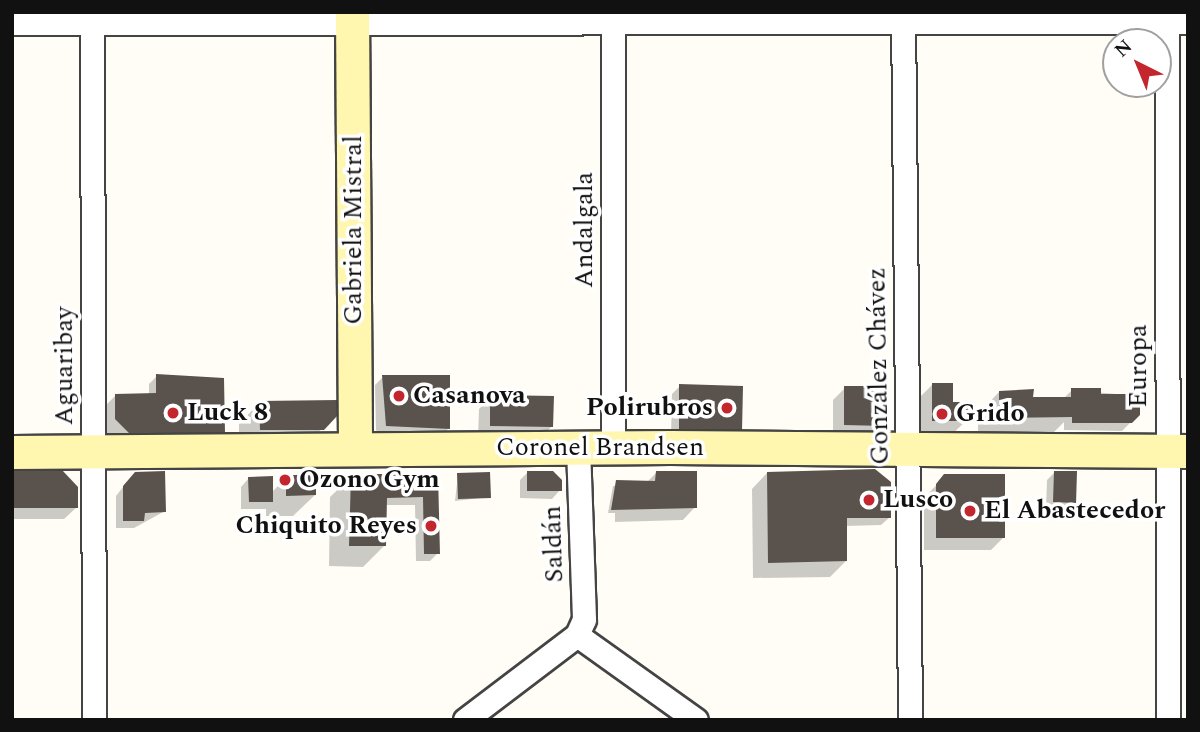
<!DOCTYPE html>
<meta charset="utf-8">
<style>
body{margin:0}
#map{position:relative;width:1200px;height:732px;overflow:hidden;background:#fffdf5;font-family:Spectral,serif}
div>[style]{position:absolute}
[style*='--x']{left:calc(var(--x)*1px);top:calc(var(--y)*1px);width:calc(var(--w)*1px);rotate:calc(var(--a)*1deg)}
.shadow>*{inset:0;background:#0003}
.building>*{inset:0;background:#5a524d}
.roads{filter:drop-shadow(2px 0 #444) drop-shadow(-2px 0 #444) drop-shadow(0 2px #444) drop-shadow(0 -2px #444)}
.street>*{height:23px;margin:-11.5px;padding:0 11.5px;transform-origin:11.5px;border-radius:11.5px;background:#fff}
.secondary>*{height:33px;margin:-16.5px;padding:0 16.5px;transform-origin:16.5px;border-radius:16.5px;background:#fff6b0}
.dots>*{width:19px;height:19px;translate:-50% -50%;box-sizing:border-box;border:4px solid #fff;border-radius:50%}
span{translate:-50% -50%;white-space:nowrap;text-align:center;line-height:1.15;-webkit-text-stroke:7px #fff;paint-order:stroke}
.street-label{font-size:26px;color:#111}
.poi-label{font-size:26px;color:#111;font-weight:700}
.left{translate:0 -50%;text-align:left}
.right{translate:-100% -50%;text-align:right}
.frame{position:absolute;inset:0;border:14px solid #111;pointer-events:none}
.north{position:absolute;left:1102px;top:28px;width:70px;height:70px;box-sizing:border-box;background:#fff;border:2px solid #a0a0a0;border-radius:50%;rotate:317deg;font-size:19px;font-weight:700;line-height:28px;text-align:center;color:#111}
.north::after{content:'';display:block;margin:auto;width:24px;height:32px;background:#c4262e;clip-path:polygon(50% 0,100% 100%,50% 72%,0 100%)}
</style>
<div id="map">
<div class="shadow">
<div style="clip-path:polygon(157px 376px,189px 376px,223px 433px,215px 441px,108px 455px,94px 417px,116px 395px,149px 395px,149px 384px)"></div>
<div style="clip-path:polygon(383px 377px,448px 429px,440px 437px,382px 437px,376px 430px,375px 385px)"></div>
<div style="clip-path:polygon(932px 385px,967px 420px,945px 441px,911px 441px,911px 406px)"></div>
<div style="clip-path:polygon(680px 386px,741px 430px,671px 437px,672px 394px)"></div>
<div style="clip-path:polygon(845px 388px,883px 425px,871px 437px,833px 437px,833px 400px)"></div>
<div style="clip-path:polygon(1072px 390px,1138px 396px,1138px 415px,1122px 431px,1064px 430px,1064px 422px,1049px 437px,978px 438px,978px 414px,999px 392px,1032px 399px,1064px 398px)"></div>
<div style="clip-path:polygon(491px 397px,552px 426px,540px 439px,478px 438px,479px 409px)"></div>
<div style="clip-path:polygon(260px 402px,336px 414px,314px 437px,239px 450px,239px 424px)"></div>
<div style="clip-path:polygon(12px 471px,77px 507px,64px 519px,12px 519px)"></div>
<div style="clip-path:polygon(528px 472px,560px 490px,552px 499px,520px 498px,520px 480px)"></div>
<div style="clip-path:polygon(1055px 472px,1074px 502px,1066px 510px,1046px 509px,1047px 480px)"></div>
<div style="clip-path:polygon(656px 473px,695px 507px,683px 520px,615px 522px,615px 513px,608px 513px,613px 486px,647px 482px)"></div>
<div style="clip-path:polygon(767px 473px,890px 517px,881px 525px,845px 526px,846px 561px,830px 577px,753px 578px,752px 489px)"></div>
<div style="clip-path:polygon(458px 475px,489px 497px,455px 501px)"></div>
<div style="clip-path:polygon(352px 476px,436px 476px,438px 553px,430px 561px,416px 561px,415px 505px,385px 505px,384px 546px,363px 567px,329px 566px,330px 497px)"></div>
<div style="clip-path:polygon(945px 476px,1003px 538px,991px 550px,924px 550px,924px 498px)"></div>
<div style="clip-path:polygon(287px 477px,315px 495px,293px 516px,266px 516px,266px 509px,241px 509px,241px 487px,249px 478px,271px 493px)"></div>
<div style="clip-path:polygon(127px 482px,165px 511px,134px 528px,116px 528px,116px 496px)"></div>
</div>
<div class="building">
<div style="clip-path:polygon(156px 374px,224px 378px,225px 433px,130px 434px,115px 419px,115px 394px,156px 393px)"></div>
<div style="clip-path:polygon(382px 375px,450px 375px,450px 429px,386px 426px)"></div>
<div style="clip-path:polygon(932px 383px,953px 383px,953px 402px,969px 402px,969px 421px,932px 421px)"></div>
<div style="clip-path:polygon(679px 384px,743px 386px,742px 431px,679px 430px)"></div>
<div style="clip-path:polygon(844px 386px,885px 386px,885px 426px,844px 425px)"></div>
<div style="clip-path:polygon(1071px 388px,1101px 388px,1101px 394px,1140px 394px,1140px 415px,1132px 423px,1072px 423px,1072px 417px,999px 418px,999px 391px,1034px 389px,1033px 397px,1071px 397px)"></div>
<div style="clip-path:polygon(490px 395px,554px 396px,553px 427px,490px 426px)"></div>
<div style="clip-path:polygon(338px 400px,338px 415px,324px 430px,260px 430px,259px 401px)"></div>
<div style="clip-path:polygon(875px 469px,891px 482px,891px 518px,847px 518px,847px 561px,768px 563px,767px 472px)"></div>
<div style="clip-path:polygon(12px 470px,62px 470px,78px 487px,78px 508px,12px 508px)"></div>
<div style="clip-path:polygon(165px 471px,166px 512px,145px 513px,144px 521px,123px 521px,123px 486px,135px 472px)"></div>
<div style="clip-path:polygon(527px 471px,553px 471px,562px 480px,562px 491px,527px 491px)"></div>
<div style="clip-path:polygon(656px 471px,697px 471px,697px 508px,611px 510px,616px 480px,655px 481px)"></div>
<div style="clip-path:polygon(1054px 471px,1077px 471px,1076px 503px,1053px 502px)"></div>
<div style="clip-path:polygon(490px 472px,491px 498px,458px 499px,457px 473px)"></div>
<div style="clip-path:polygon(351px 474px,438px 474px,440px 554px,424px 554px,423px 497px,387px 498px,386px 546px,349px 546px)"></div>
<div style="clip-path:polygon(944px 474px,1005px 474px,1005px 538px,936px 538px,936px 484px)"></div>
<div style="clip-path:polygon(286px 475px,316px 475px,316px 495px,286px 496px)"></div>
<div style="clip-path:polygon(273px 476px,273px 502px,249px 502px,248px 477px)"></div>
</div>
<div class="roads">
<div class="street">
<div style="--x:92;--y:12;--w:708;--a:89.84"></div>
<div style="--x:903;--y:12;--w:708;--a:89.43"></div>
<div style="--x:1167;--y:12;--w:708;--a:89.92"></div>
<div style="--x:12;--y:23;--w:1176;--a:-0.05"></div>
<div style="--x:613;--y:448;--w:436;--a:-90"></div>
<div style="--x:577;--y:635;--w:146;--a:35.5"></div>
<div style="--x:465;--y:720;--w:141;--a:-37.2"></div>
<div style="--x:577;--y:635;--w:17;--a:-66"></div>
<div style="--x:584;--y:619;--w:170;--a:-92"></div>
</div>
<div class="secondary">
<div style="--x:352;--y:12;--w:437;--a:89.6"></div>
<div style="--x:12;--y:452;--w:658;--a:-0.44"></div>
<div style="--x:670;--y:447;--w:518;--a:0.44"></div>
</div>
</div>
<div class="dots">
<div style="left:399px;top:396px;background:#c4262e"></div>
<div style="left:727px;top:408px;background:#c4262e"></div>
<div style="left:173px;top:413px;background:#c4262e"></div>
<div style="left:942px;top:414px;background:#c4262e"></div>
<div style="left:285px;top:480px;background:#c4262e"></div>
<div style="left:869px;top:500px;background:#c4262e"></div>
<div style="left:970px;top:511px;background:#c4262e"></div>
<div style="left:431px;top:526px;background:#c4262e"></div>
</div>
<div class="street-label">
<span style="left:354px;top:230px;rotate:-90deg">Gabriela Mistral</span>
<span style="left:585px;top:230px;rotate:-90deg">Andalgala</span>
<span style="left:65px;top:366px;rotate:-90deg">Aguaribay</span>
<span style="left:879px;top:366px;rotate:-91deg">González Chávez</span>
<span style="left:1139px;top:366px;rotate:-90deg">Europa</span>
<span style="left:600px;top:448px">Coronel Brandsen</span>
<span style="left:554px;top:544px;rotate:-92deg">Saldán</span>
</div>
<div class="poi-label">
<span class="left" style="left:413px;top:396px">Casanova</span>
<span class="right" style="left:713px;top:408px">Polirubros</span>
<span class="left" style="left:187px;top:413px">Luck 8</span>
<span class="left" style="left:956px;top:414px">Grido</span>
<span class="left" style="left:299px;top:480px">Ozono Gym</span>
<span class="left" style="left:883px;top:500px">Lusco</span>
<span class="left" style="left:984px;top:511px">El Abastecedor</span>
<span class="right" style="left:417px;top:526px">Chiquito Reyes</span>
</div>
<div class="frame"></div>
<div class="north">N</div>
</div>
